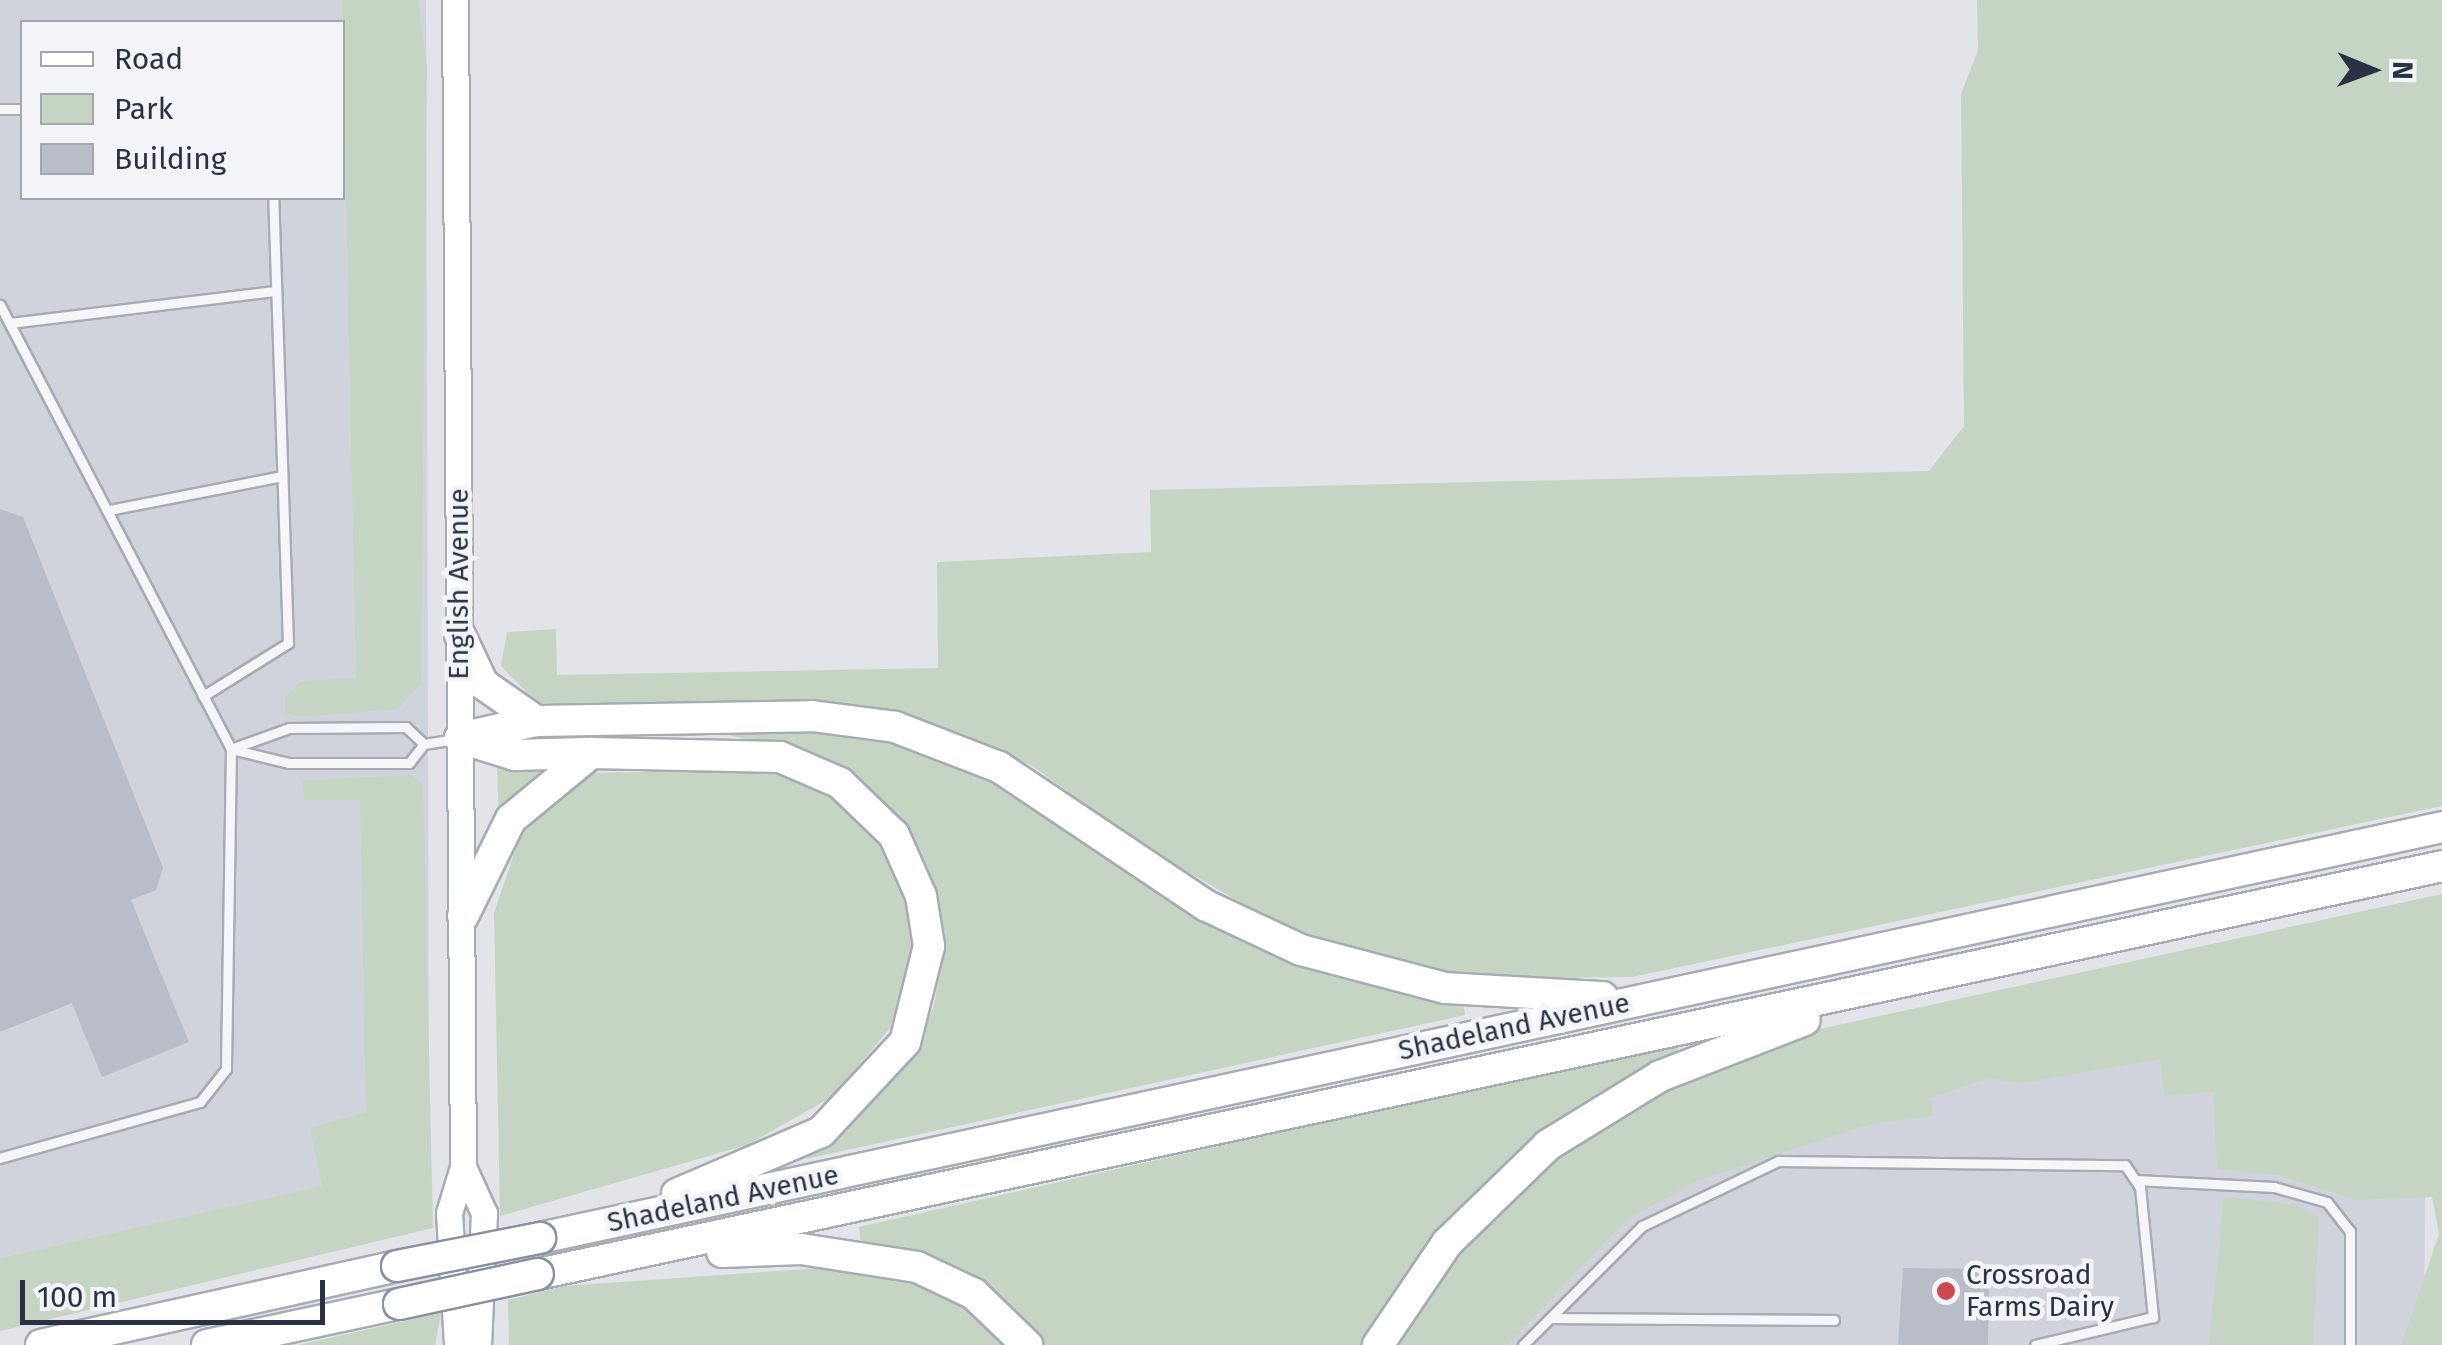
<!DOCTYPE html>
<style>
body{margin:0}
#map{position:relative;width:2442px;height:1345px;overflow:hidden;background:#e2e4ea;font-family:"Fira Sans",sans-serif}
div>[style]{position:absolute}
[style*='--x']{left:calc(var(--x)*1px);top:calc(var(--y)*1px);width:calc(var(--w)*1px);rotate:calc(var(--a)*1deg)}
.built>*{inset:0;background:#d0d3dc}
.green>*{inset:0;background:#c6d4c3}
.building>*{inset:0;background:#b9bdc7}
.roads{filter:drop-shadow(2px 0 #a7abb4) drop-shadow(-2px 0 #a7abb4) drop-shadow(0 2px #a7abb4) drop-shadow(0 -2px #a7abb4)}
.lane>*{height:9px;margin:-4.5px;padding:0 4.5px;transform-origin:4.5px;border-radius:4.5px;background:#f5f6f8}
.secondary>*{height:25px;margin:-12.5px;padding:0 12.5px;transform-origin:12.5px;border-radius:12.5px;background:#fff}
.highway>*{height:30px;margin:-15px;padding:0 15px;transform-origin:15px;border-radius:15px;background:#fff}
.bridges{filter:drop-shadow(2px 0 #8990a1) drop-shadow(-2px 0 #8990a1) drop-shadow(0 2px #8990a1) drop-shadow(0 -2px #8990a1)}
.highway-bridge>*{height:30px;margin:-15px;padding:0 15px;transform-origin:15px;border-radius:15px;background:#fff}
.dots>*{width:28px;height:28px;translate:-50% -50%;box-sizing:border-box;border:5px solid #f2f4f7;border-radius:50%}
span{translate:-50% -50%;white-space:nowrap;text-align:center;line-height:1.15;-webkit-text-stroke:9px #f2f4f7;paint-order:stroke}
.street-label{font-size:28px;color:#2a3142}
.poi-label{font-size:28px;color:#2a3142}
.left{translate:0 -50%;text-align:left}
.legend{position:absolute;left:20px;top:20px;width:325px;height:180px;box-sizing:border-box;background:#f2f4f7;border:2px solid #a2a6af;margin:0;padding:12px 18px;list-style:none;font-size:30px;color:#2a3142}
.legend li{display:flex;align-items:center;gap:20px;height:50px}
.legend b{width:50px;border:2px solid #a2a6af}
.north{position:absolute;left:2322px;top:20px;width:100px;height:100px;-webkit-text-stroke:8px #f2f4f7;paint-order:stroke;rotate:91deg;font-size:28px;font-weight:700;line-height:40px;text-align:center;color:#2a3142}
.north::after{content:'';display:block;margin:auto;width:35px;height:45px;background:#2a3142;clip-path:polygon(50% 0,100% 100%,50% 72%,0 100%)}
.scale{position:absolute;left:20px;top:1280px;width:305px;height:45px;box-sizing:border-box;border:5px solid #2a3142;border-top:0;padding-left:12px;font-size:30px;line-height:35px;white-space:nowrap;color:#2a3142;-webkit-text-stroke:8px #f2f4f7;paint-order:stroke}
</style>
<div id="map">
<div class="built">
<div style="clip-path:polygon(evenodd,0 0,426px 0,429px 1112px,393px 1115px,323px 1186px,0 1258px,0 0,22px 22px,342px 22px,342px 198px,22px 198px,22px 22px)"></div>
<div style="clip-path:polygon(2376px 962px,2425px 1191px,2424px 1345px,1468px 1345px,1660px 1154px)"></div>
</div>
<div class="green">
<div style="clip-path:polygon(342px 0,418px 0,427px 67px,421px 684px,398px 709px,300px 717px,285px 713px,285px 697px,301px 681px,356px 678px)"></div>
<div style="clip-path:polygon(1977px 0,2442px 0,2442px 806px,1632px 977px,1463px 979px,1298px 935px,1151px 851px,1031px 765px,963px 734px,873px 708px,800px 702px,537px 703px,501px 666px,507px 632px,556px 629px,557px 675px,938px 668px,937px 562px,1151px 552px,1150px 490px,1929px 471px,1964px 426px,1961px 94px,1978px 50px)"></div>
<div style="clip-path:polygon(836px 727px,959px 757px,1149px 877px,1463px 1001px,1465px 1015px,806px 1159px,911px 1059px,934px 1006px,942px 954px,921px 859px,876px 795px,819px 758px,725px 734px)"></div>
<div style="clip-path:polygon(497px 768px,546px 770px,499px 822px)"></div>
<div style="clip-path:polygon(764px 770px,838px 798px,885px 847px,910px 905px,916px 949px,890px 1028px,832px 1097px,747px 1145px,500px 1216px,494px 913px,527px 816px,591px 773px)"></div>
<div style="clip-path:polygon(412px 775px,423px 786px,433px 1228px,0 1331px,0 1258px,322px 1186px,310px 1128px,366px 1112px,360px 800px,304px 800px,303px 780px)"></div>
<div style="clip-path:polygon(2442px 894px,2442px 1345px,2401px 1345px,2439px 1234px,2432px 1197px,2356px 1200px,2278px 1175px,2217px 1169px,2213px 1092px,2164px 1096px,2160px 1059px,2022px 1083px,1987px 1078px,1931px 1098px,1932px 1116px,1873px 1123px,1696px 1181px,1625px 1221px,1507px 1345px,1392px 1345px,1469px 1236px,1553px 1157px,1662px 1088px,1801px 1033px)"></div>
<div style="clip-path:polygon(1676px 1043px,1680px 1058px,1580px 1112px,1369px 1345px,1044px 1345px,968px 1275px,861px 1242px,859px 1227px)"></div>
<div style="clip-path:polygon(2224px 1197px,2294px 1204px,2319px 1218px,2313px 1345px,2209px 1345px)"></div>
<div style="clip-path:polygon(848px 1266px,923px 1284px,965px 1305px,1007px 1345px,509px 1345px,508px 1300px,564px 1286px)"></div>
<div style="clip-path:polygon(441px 1313px,435px 1345px,298px 1345px)"></div>
</div>
<div class="building">
<div style="clip-path:polygon(0 509px,23px 517px,163px 868px,156px 890px,131px 900px,189px 1042px,102px 1077px,72px 1003px,0 1032px)"></div>
<div style="clip-path:polygon(1903px 1268px,1989px 1269px,1988px 1345px,1898px 1345px)"></div>
</div>
<div class="roads">
<div class="lane">
<div style="--x:0;--y:109;--w:22;--a:0"></div>
<div style="--x:0;--y:305;--w:500;--a:62.51"></div>
<div style="--x:231;--y:749;--w:320;--a:90.9"></div>
<div style="--x:226;--y:1069;--w:42;--a:128.2"></div>
<div style="--x:200;--y:1102;--w:208;--a:164.4"></div>
<div style="--x:10;--y:323;--w:268;--a:-6.9"></div>
<div style="--x:109;--y:510;--w:176;--a:-11.1"></div>
<div style="--x:203;--y:696;--w:100;--a:-31.9"></div>
<div style="--x:288;--y:643;--w:445;--a:-91.9"></div>
<div style="--x:424;--y:744;--w:25;--a:-137"></div>
<div style="--x:406;--y:727;--w:117;--a:179.5"></div>
<div style="--x:289;--y:728;--w:62;--a:160.1"></div>
<div style="--x:231;--y:749;--w:60;--a:13.6"></div>
<div style="--x:289;--y:763;--w:120;--a:0"></div>
<div style="--x:409;--y:763;--w:24;--a:-52"></div>
<div style="--x:424;--y:744;--w:30;--a:-9"></div>
<div style="--x:2136;--y:1180;--w:138;--a:2.9"></div>
<div style="--x:2274;--y:1187;--w:55;--a:15.8"></div>
<div style="--x:2327;--y:1202;--w:37;--a:52"></div>
<div style="--x:2350;--y:1231;--w:114;--a:90"></div>
<div style="--x:1551;--y:1318;--w:283;--a:0.4"></div>
<div style="--x:1523;--y:1345;--w:168;--a:-45"></div>
<div style="--x:1642;--y:1226;--w:151;--a:-25.5"></div>
<div style="--x:1778;--y:1161;--w:347;--a:0.7"></div>
<div style="--x:2125;--y:1165;--w:27;--a:56"></div>
<div style="--x:2140;--y:1187;--w:131;--a:84.3"></div>
<div style="--x:2153;--y:1317;--w:121;--a:166.7"></div>
</div>
<div class="secondary">
<div style="--x:455;--y:0;--w:1167;--a:89.61"></div>
<div style="--x:463;--y:1167;--w:48;--a:106.9"></div>
<div style="--x:449;--y:1213;--w:132;--a:86.5"></div>
<div style="--x:463;--y:1167;--w:51;--a:65.5"></div>
<div style="--x:484;--y:1213;--w:132;--a:92.6"></div>
</div>
<div class="highway">
<div style="--x:460;--y:635;--w:54;--a:64.9"></div>
<div style="--x:483;--y:684;--w:65;--a:34.9"></div>
<div style="--x:460;--y:738;--w:78;--a:-12.6"></div>
<div style="--x:536;--y:721;--w:276;--a:-1"></div>
<div style="--x:812;--y:716;--w:84;--a:7.5"></div>
<div style="--x:895;--y:727;--w:111;--a:21"></div>
<div style="--x:999;--y:767;--w:250;--a:33.8"></div>
<div style="--x:1207;--y:906;--w:104;--a:25.1"></div>
<div style="--x:1301;--y:950;--w:149;--a:14.8"></div>
<div style="--x:1445;--y:988;--w:158;--a:3.3"></div>
<div style="--x:460;--y:738;--w:58;--a:17.2"></div>
<div style="--x:515;--y:755;--w:70;--a:-1.6"></div>
<div style="--x:463;--y:916;--w:108;--a:-63.7"></div>
<div style="--x:511;--y:819;--w:104;--a:-39.5"></div>
<div style="--x:591;--y:753;--w:189;--a:1.2"></div>
<div style="--x:780;--y:757;--w:65;--a:23.4"></div>
<div style="--x:840;--y:783;--w:75;--a:43.9"></div>
<div style="--x:894;--y:835;--w:67;--a:66.1"></div>
<div style="--x:921;--y:896;--w:51;--a:80.9"></div>
<div style="--x:929;--y:946;--w:99;--a:104"></div>
<div style="--x:905;--y:1042;--w:123;--a:133"></div>
<div style="--x:821;--y:1132;--w:157;--a:156.7"></div>
<div style="--x:540;--y:1238;--w:1946;--a:-12.19"></div>
<div style="--x:722;--y:1252;--w:79;--a:-2.2"></div>
<div style="--x:801;--y:1249;--w:117;--a:8.8"></div>
<div style="--x:917;--y:1267;--w:63;--a:25.3"></div>
<div style="--x:974;--y:1294;--w:74;--a:43.9"></div>
<div style="--x:538;--y:1274;--w:1947;--a:-12.09"></div>
<div style="--x:41;--y:1345;--w:365;--a:-12.5"></div>
<div style="--x:207;--y:1345;--w:196;--a:-12.1"></div>
<div style="--x:1378;--y:1345;--w:123;--a:-55.9"></div>
<div style="--x:1447;--y:1243;--w:141;--a:-44.1"></div>
<div style="--x:1548;--y:1145;--w:132;--a:-31.6"></div>
<div style="--x:1660;--y:1076;--w:155;--a:-21.1"></div>
</div>
</div>
<div class="bridges">
<div class="highway-bridge">
<div style="--x:397;--y:1266;--w:146;--a:-11.1"></div>
<div style="--x:399;--y:1304;--w:142;--a:-12.2"></div>
</div>
</div>
<div class="dots">
<div style="left:1946px;top:1291px;background:#cd4951"></div>
</div>
<div class="street-label">
<span style="left:459px;top:584px;rotate:-90deg">English Avenue</span>
<span style="left:1514px;top:1027px;rotate:-12deg">Shadeland Avenue</span>
<span style="left:723px;top:1199px;rotate:-12deg">Shadeland Avenue</span>
</div>
<div class="poi-label">
<span class="left" style="left:1966px;top:1291px">Crossroad<br>Farms Dairy</span>
</div>
<ul class="legend">
<li><b style="height:12px;background:#fff"></b>Road</li>
<li><b style="height:28px;background:#c6d4c3"></b>Park</li>
<li><b style="height:28px;background:#b9bdc7"></b>Building</li>
</ul>
<div class="north">N</div>
<div class="scale">100 m</div>
</div>
